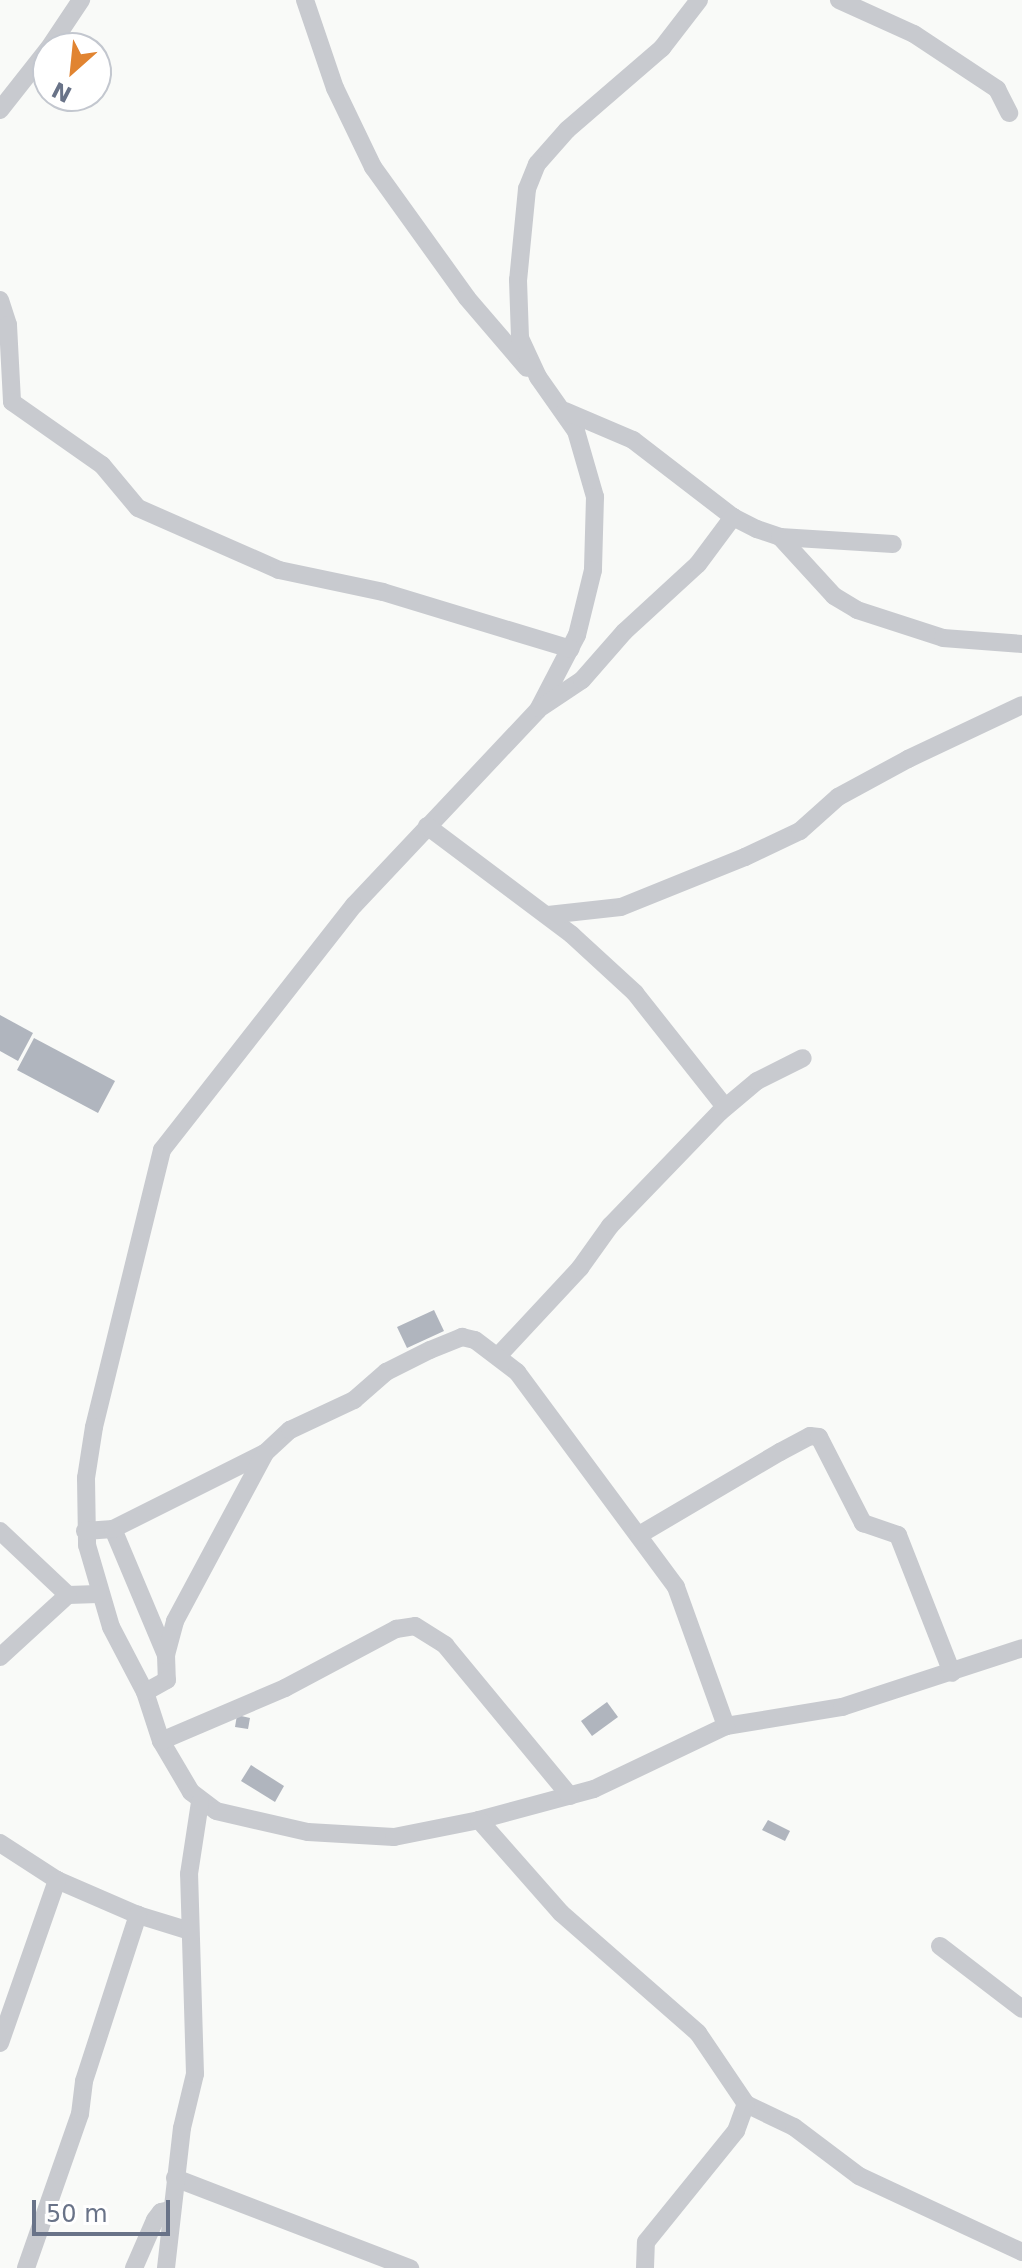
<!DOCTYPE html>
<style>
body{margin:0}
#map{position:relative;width:1022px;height:2268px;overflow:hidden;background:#f9faf8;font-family:"DejaVu Sans",sans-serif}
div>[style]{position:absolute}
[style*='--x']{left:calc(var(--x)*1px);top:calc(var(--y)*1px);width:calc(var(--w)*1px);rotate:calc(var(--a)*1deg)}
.building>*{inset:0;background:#b0b5be}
.minor>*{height:18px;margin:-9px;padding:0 9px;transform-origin:9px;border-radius:9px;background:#c8cacf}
span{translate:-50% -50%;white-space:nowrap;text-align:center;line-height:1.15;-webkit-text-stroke:8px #fff;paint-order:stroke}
.north{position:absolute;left:32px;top:32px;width:80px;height:80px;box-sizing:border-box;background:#fff;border:2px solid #c3c7cf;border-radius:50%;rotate:207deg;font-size:22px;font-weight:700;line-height:32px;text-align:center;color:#697388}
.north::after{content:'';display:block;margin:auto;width:28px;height:36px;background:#e18431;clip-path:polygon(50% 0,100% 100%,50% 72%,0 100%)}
.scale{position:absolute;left:32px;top:2200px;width:138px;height:36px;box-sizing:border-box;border:4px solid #697388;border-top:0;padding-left:10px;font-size:24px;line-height:28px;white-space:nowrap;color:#697388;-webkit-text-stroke:6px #fff;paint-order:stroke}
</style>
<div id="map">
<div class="building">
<div style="clip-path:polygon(0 1015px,33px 1033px,18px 1061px,0 1051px)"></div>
<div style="clip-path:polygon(34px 1038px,115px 1081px,98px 1113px,17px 1070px)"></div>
<div style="clip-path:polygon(434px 1310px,444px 1331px,407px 1348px,397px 1327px)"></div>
<div style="clip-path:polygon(607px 1702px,618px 1717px,592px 1736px,581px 1721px)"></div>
<div style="clip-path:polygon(237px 1715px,250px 1718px,248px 1729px,235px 1727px)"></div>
<div style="clip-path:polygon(251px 1765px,284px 1786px,275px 1802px,241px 1781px)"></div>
<div style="clip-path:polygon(768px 1820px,790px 1831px,785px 1841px,762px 1830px)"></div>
</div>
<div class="minor">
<div style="--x:305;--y:0;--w:93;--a:71.2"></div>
<div style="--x:335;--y:88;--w:88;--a:64.3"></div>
<div style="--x:373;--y:167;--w:161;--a:54.3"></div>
<div style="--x:467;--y:298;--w:92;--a:49.4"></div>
<div style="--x:699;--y:0;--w:61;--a:127.6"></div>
<div style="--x:662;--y:48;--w:125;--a:139.2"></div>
<div style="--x:567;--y:130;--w:45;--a:131.4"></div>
<div style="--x:537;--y:164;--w:27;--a:112"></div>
<div style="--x:527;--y:189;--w:91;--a:95.6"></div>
<div style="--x:518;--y:280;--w:58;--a:88"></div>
<div style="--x:520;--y:338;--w:43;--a:65.2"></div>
<div style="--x:538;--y:377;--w:66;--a:54.9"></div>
<div style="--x:576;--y:431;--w:69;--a:73.9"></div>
<div style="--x:595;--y:497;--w:73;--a:91.6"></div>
<div style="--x:593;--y:570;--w:67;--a:103.8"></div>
<div style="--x:577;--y:635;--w:85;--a:117.5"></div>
<div style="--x:538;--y:710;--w:268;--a:133.3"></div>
<div style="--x:354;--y:905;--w:311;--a:128.1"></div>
<div style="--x:162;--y:1150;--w:285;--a:103.8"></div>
<div style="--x:94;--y:1427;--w:52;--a:98.9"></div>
<div style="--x:86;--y:1478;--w:67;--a:89.1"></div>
<div style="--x:87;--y:1545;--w:85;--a:73.7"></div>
<div style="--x:111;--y:1627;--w:73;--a:62.4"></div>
<div style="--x:145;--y:1692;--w:52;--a:71.9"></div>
<div style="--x:161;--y:1741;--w:59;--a:59.5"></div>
<div style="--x:191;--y:1792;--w:31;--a:37"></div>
<div style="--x:216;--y:1811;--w:94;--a:12.9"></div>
<div style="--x:308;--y:1832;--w:86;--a:3.3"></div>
<div style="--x:394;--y:1837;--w:87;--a:-11.3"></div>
<div style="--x:479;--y:1820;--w:119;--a:-15.1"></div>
<div style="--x:594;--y:1789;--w:146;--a:-25.5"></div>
<div style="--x:726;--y:1726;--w:118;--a:-9.3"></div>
<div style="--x:842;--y:1707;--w:189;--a:-18.1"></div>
<div style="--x:839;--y:0;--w:82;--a:24.4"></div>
<div style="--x:914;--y:34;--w:100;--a:33.5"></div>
<div style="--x:997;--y:89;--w:27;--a:63"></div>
<div style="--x:49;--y:48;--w:58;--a:-56.3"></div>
<div style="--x:0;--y:110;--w:78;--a:-51.8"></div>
<div style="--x:0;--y:300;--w:26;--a:72"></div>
<div style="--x:8;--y:325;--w:77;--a:87"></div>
<div style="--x:12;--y:402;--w:110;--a:35"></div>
<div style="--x:102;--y:465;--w:56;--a:50.1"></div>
<div style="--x:138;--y:508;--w:154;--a:23.7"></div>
<div style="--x:279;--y:570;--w:106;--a:11.9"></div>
<div style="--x:383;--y:592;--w:196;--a:16.9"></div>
<div style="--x:565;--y:411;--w:74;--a:23.1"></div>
<div style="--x:633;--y:440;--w:126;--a:37.6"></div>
<div style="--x:733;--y:517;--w:27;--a:27"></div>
<div style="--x:757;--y:529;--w:24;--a:19"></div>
<div style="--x:780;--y:537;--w:113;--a:3.5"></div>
<div style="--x:780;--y:537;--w:80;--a:47.5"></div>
<div style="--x:834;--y:596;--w:27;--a:31"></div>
<div style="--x:857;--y:610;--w:90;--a:18"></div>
<div style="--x:943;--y:638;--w:79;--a:4.3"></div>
<div style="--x:540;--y:708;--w:50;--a:-33.7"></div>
<div style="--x:582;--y:680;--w:64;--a:-48.8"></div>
<div style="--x:624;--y:632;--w:100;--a:-42.6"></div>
<div style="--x:698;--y:564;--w:59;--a:-53.3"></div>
<div style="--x:427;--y:826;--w:181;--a:36.9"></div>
<div style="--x:572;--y:935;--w:86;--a:42.6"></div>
<div style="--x:635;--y:993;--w:145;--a:51.7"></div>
<div style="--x:548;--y:915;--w:73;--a:-6.3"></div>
<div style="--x:621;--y:907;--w:134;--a:-22"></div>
<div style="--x:745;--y:857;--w:61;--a:-25.3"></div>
<div style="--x:800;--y:831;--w:51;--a:-41.8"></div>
<div style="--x:838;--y:797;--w:80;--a:-28.5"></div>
<div style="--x:908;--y:759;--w:126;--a:-25.3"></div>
<div style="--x:499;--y:1355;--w:119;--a:-47"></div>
<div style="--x:580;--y:1268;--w:52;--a:-54.5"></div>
<div style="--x:610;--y:1226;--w:158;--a:-46"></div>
<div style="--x:720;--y:1112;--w:48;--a:-40"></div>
<div style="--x:757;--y:1081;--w:51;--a:-26.6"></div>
<div style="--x:113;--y:1529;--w:137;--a:67.2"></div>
<div style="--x:166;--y:1655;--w:25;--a:88"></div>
<div style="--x:167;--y:1680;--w:25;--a:151"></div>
<div style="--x:0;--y:1531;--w:93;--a:43.3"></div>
<div style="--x:68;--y:1595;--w:30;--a:-2"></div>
<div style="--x:85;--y:1531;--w:28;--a:-4"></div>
<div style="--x:113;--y:1529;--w:170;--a:-26.6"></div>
<div style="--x:265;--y:1453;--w:34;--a:-43"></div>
<div style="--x:290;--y:1430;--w:71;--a:-25.1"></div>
<div style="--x:354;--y:1400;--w:43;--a:-41.2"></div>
<div style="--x:386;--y:1372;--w:49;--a:-26.6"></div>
<div style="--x:430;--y:1350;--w:35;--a:-22"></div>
<div style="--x:462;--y:1337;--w:13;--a:13"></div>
<div style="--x:475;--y:1340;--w:53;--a:37.3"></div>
<div style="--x:517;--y:1372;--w:267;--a:53.5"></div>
<div style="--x:676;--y:1587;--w:148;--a:70.2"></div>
<div style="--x:639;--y:1535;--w:164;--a:-30.5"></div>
<div style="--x:780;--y:1452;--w:34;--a:-28"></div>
<div style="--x:810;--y:1436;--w:9;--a:6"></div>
<div style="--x:819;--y:1437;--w:97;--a:62.9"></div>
<div style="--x:863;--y:1523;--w:37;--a:19"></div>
<div style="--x:898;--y:1535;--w:148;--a:68.6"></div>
<div style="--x:166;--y:1655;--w:35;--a:-75"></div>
<div style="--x:175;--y:1621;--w:191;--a:-61.8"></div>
<div style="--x:0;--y:1657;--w:92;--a:-42.4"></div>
<div style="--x:161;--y:1741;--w:135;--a:-23.1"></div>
<div style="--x:285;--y:1688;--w:126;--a:-28"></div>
<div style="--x:396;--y:1629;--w:19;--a:-9"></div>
<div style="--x:415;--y:1626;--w:36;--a:32"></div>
<div style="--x:445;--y:1645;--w:196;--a:50.4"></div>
<div style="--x:479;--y:1820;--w:124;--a:48.6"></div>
<div style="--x:561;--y:1913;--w:182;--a:41.2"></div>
<div style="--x:698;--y:2033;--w:86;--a:55.9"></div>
<div style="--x:746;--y:2104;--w:53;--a:25.6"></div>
<div style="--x:794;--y:2127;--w:81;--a:37"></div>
<div style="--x:859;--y:2176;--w:180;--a:25"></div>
<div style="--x:0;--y:1843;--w:68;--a:33"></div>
<div style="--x:57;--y:1880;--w:88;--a:23.4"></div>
<div style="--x:138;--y:1915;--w:54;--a:17.1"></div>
<div style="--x:940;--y:1946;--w:103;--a:37.5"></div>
<div style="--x:0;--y:2043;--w:173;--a:-70.7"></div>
<div style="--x:175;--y:2178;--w:252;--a:21"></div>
<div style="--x:26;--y:2268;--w:163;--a:-70.7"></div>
<div style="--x:80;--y:2114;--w:33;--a:-83"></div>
<div style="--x:84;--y:2081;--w:175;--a:-72"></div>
<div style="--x:134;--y:2268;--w:52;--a:-66.4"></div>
<div style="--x:155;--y:2220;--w:10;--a:-53"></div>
<div style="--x:161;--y:2212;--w:9;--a:-13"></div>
<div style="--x:166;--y:2268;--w:141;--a:-83.5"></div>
<div style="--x:182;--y:2128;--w:56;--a:-76.5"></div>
<div style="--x:195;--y:2074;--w:200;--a:-91.7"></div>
<div style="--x:189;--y:1874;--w:73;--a:-81.3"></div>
<div style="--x:645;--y:2268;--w:26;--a:-88"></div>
<div style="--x:646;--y:2242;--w:143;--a:-51"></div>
<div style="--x:736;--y:2131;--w:29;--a:-70"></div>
</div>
<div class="north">N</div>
<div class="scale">50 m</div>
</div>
